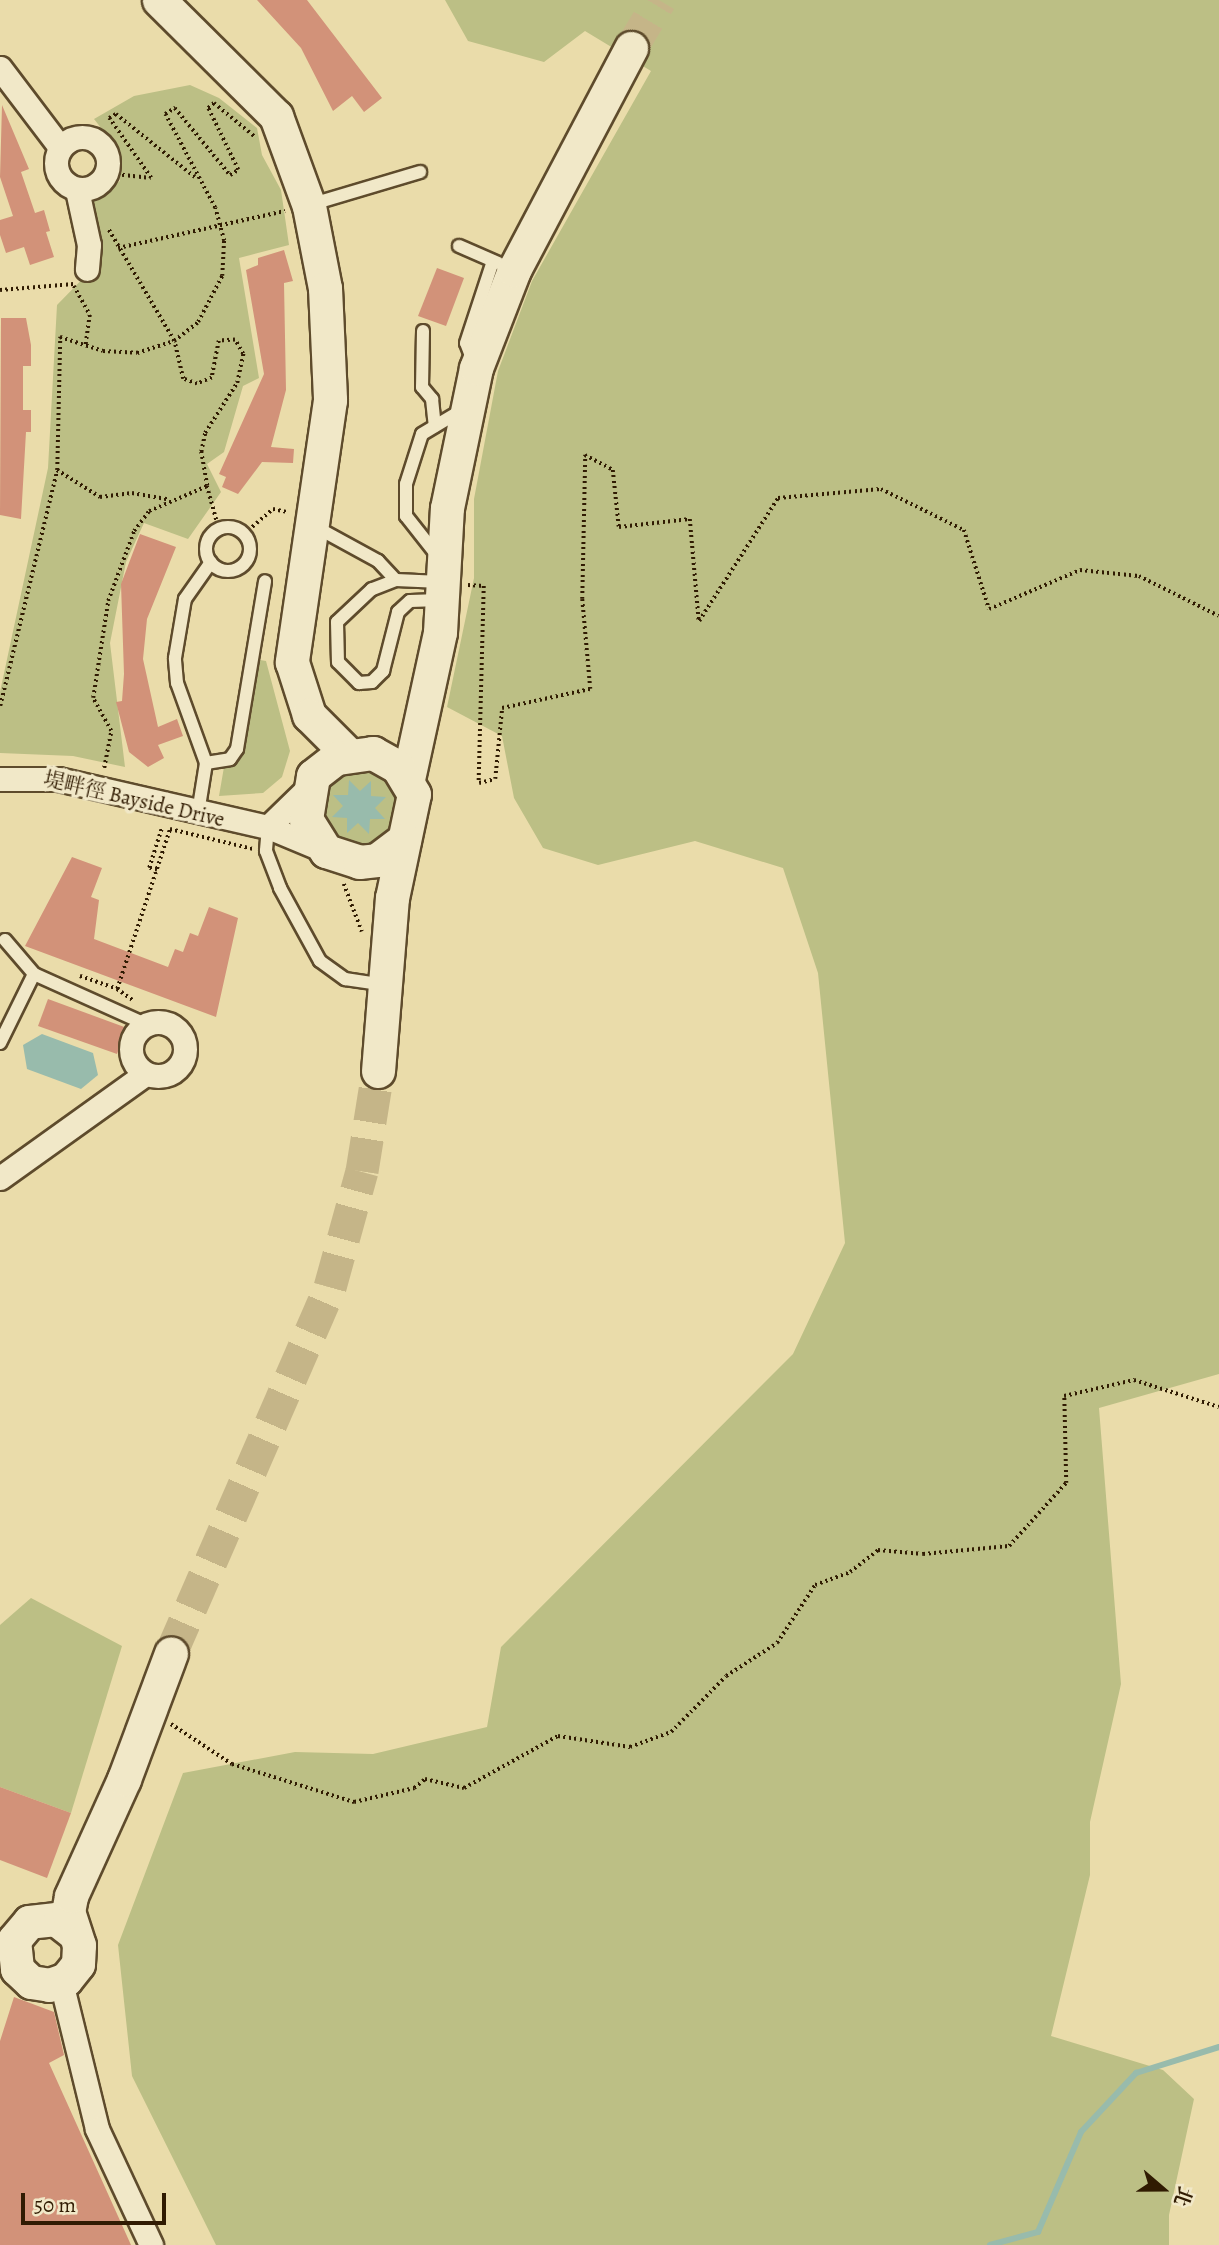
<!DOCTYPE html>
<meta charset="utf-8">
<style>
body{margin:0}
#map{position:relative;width:1219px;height:2245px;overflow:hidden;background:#eadcaa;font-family:Alegreya,"Noto Serif TC",serif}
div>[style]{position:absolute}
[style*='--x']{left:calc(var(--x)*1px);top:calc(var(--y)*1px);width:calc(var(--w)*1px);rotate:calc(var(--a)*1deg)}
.green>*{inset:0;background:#bcbf85}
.round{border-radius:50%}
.water>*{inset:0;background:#98bbac}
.stream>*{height:6px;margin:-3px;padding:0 3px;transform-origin:3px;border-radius:3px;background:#98bbac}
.building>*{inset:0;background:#d29279}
.secondary-tunnel>*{height:33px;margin-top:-16.5px;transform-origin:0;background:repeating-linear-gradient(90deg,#c5b588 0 33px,transparent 0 50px)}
.path>*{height:3.5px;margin-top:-1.75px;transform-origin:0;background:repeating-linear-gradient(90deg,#301b02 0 2px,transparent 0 5.5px)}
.roads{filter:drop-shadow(2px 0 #5e4b2c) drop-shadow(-2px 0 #5e4b2c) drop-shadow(0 2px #5e4b2c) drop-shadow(0 -2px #5e4b2c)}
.lane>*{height:12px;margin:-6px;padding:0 6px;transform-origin:6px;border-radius:6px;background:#f1e8c8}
.lane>.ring{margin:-6px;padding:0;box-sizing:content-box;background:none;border:12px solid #f1e8c8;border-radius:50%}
.street>*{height:23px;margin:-11.5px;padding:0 11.5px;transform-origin:11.5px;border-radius:11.5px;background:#f1e8c8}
.street>.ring{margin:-11.5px;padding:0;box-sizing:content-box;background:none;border:23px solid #f1e8c8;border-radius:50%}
.secondary>*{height:33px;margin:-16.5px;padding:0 16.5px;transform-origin:16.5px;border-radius:16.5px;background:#f1e8c8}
span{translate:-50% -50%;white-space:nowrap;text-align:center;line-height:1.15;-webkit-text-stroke:7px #f1e8c8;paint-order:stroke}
.street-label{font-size:21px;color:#301b02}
.north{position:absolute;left:1128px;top:2154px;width:70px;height:70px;-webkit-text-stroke:5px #f1e8c8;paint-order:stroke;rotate:110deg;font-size:19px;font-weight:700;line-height:28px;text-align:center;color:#301b02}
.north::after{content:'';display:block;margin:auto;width:24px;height:32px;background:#301b02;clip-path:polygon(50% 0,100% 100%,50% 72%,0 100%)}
.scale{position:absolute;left:21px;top:2193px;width:145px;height:32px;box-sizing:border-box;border:4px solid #301b02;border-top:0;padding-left:9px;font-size:21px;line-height:24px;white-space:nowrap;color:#301b02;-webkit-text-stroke:5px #f1e8c8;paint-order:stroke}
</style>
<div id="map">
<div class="green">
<div style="clip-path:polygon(445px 0,1219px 0,1219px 1374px,1099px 1408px,1121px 1684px,1090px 1822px,1090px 1875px,1051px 2036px,1163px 2070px,1194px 2099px,1169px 2215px,1169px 2245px,216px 2245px,132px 2076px,118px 1945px,183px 1773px,295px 1752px,373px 1754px,487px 1727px,501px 1647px,793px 1354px,845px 1243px,818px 973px,783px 868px,695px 841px,598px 865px,543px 848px,514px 798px,502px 736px,447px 707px,474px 578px,474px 499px,498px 371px,532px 281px,651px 71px,585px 31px,544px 62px,468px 41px)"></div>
<div style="clip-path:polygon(190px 85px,219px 98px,257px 128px,262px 155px,281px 190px,289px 245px,239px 258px,259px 378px,243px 386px,224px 452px,207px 464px,221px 492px,188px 539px,144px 523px,126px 562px,110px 643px,125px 767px,73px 756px,0 753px,0 692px,48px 468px,57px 305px,98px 263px,92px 199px,120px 181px,112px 142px,94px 119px,134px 96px)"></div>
<div style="clip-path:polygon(260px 660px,266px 661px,290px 751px,282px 777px,263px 793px,219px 796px,224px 767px,234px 766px,245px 750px)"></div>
<div class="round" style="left:321px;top:768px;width:78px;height:78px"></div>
<div style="clip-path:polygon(31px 1598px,122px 1646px,71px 1813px,0 1787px,0 1625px)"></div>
</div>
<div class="water">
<div style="clip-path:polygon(349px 780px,360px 791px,371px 781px,371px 796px,386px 797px,375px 808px,385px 819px,370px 819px,369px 834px,358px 823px,347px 833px,347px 818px,332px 817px,343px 806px,333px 795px,348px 795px)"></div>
<div style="clip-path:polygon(42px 1034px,93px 1053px,98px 1075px,81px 1089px,27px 1069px,23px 1045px)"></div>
</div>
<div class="stream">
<div style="--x:990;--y:2245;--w:50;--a:-15.2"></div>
<div style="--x:1038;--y:2232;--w:109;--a:-66.7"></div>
<div style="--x:1081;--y:2132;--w:81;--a:-47"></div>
<div style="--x:1136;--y:2073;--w:87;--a:-17.4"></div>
</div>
<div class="building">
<div style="clip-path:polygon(257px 0,307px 0,382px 98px,364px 112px,352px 96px,333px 111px,301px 48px)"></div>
<div style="clip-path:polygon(2px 105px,29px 169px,21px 172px,35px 213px,44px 210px,50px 231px,46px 232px,54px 257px,30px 265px,24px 247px,6px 253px,0 235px,0 220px,13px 216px,0 177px)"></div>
<div style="clip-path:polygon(284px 250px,293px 281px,284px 283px,286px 390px,271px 447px,294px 449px,293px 463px,262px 462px,238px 494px,222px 487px,226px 477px,219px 474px,264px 374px,246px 270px,258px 265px,258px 258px)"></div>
<div style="clip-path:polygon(437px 268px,464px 278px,446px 326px,418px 316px)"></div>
<div style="clip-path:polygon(1px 318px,26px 318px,31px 345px,31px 366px,23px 366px,23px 410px,31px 410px,31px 432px,26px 432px,21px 519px,0 515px)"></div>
<div style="clip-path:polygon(140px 534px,176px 547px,147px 619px,143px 659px,158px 727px,177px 719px,183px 736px,158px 745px,164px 758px,148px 767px,129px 752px,116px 702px,122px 701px,124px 674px,121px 584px)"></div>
<div style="clip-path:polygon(72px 857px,102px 868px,91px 897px,99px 900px,94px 939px,168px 967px,175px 949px,183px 952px,190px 933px,198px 936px,209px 907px,238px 918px,216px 1017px,25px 946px)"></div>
<div style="clip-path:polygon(48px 999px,127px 1028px,117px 1054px,38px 1026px)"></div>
<div style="clip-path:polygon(0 1787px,71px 1813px,47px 1878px,0 1860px)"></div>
<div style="clip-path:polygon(14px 1997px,54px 2012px,64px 2055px,49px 2063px,131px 2245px,0 2245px,0 2041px)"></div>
</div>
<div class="secondary-tunnel">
<div style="--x:631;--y:48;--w:56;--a:-58.9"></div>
<div style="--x:171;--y:1653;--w:399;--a:-66.5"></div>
<div style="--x:330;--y:1287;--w:120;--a:-74.6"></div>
<div style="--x:362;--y:1171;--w:101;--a:-80.9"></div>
</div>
<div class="path">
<div style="--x:106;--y:173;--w:45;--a:6.3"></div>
<div style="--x:151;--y:178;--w:73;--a:-125"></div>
<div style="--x:109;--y:118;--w:8;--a:-30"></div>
<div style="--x:116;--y:114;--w:101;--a:38.6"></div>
<div style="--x:118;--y:248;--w:171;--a:-12.5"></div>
<div style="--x:74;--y:286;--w:33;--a:61"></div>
<div style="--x:90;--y:315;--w:30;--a:98"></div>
<div style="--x:0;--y:290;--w:74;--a:-4.6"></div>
<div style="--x:57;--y:470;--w:51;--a:32.1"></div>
<div style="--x:100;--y:497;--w:32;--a:-7"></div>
<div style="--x:132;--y:493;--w:36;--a:10"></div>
<div style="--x:207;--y:486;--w:45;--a:74.4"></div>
<div style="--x:244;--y:534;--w:38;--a:-41"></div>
<div style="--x:273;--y:509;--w:14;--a:12"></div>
<div style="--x:468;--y:585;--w:16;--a:4"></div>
<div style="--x:484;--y:586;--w:197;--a:91.5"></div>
<div style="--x:479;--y:783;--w:16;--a:-14"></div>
<div style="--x:495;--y:779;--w:71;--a:-84.4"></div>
<div style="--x:502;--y:708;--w:90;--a:-12.2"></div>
<div style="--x:590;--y:689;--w:90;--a:-95.1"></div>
<div style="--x:582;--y:599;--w:144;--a:-88.8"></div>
<div style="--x:585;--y:455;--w:32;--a:28"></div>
<div style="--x:613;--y:470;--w:57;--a:84"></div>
<div style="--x:619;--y:527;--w:71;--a:-6.4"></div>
<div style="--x:690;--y:519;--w:102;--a:85"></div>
<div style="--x:699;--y:621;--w:146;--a:-57.3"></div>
<div style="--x:778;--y:498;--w:103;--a:-5"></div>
<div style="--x:881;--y:489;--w:93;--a:26.3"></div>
<div style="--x:964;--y:530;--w:83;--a:72.4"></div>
<div style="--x:989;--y:609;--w:99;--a:-23.2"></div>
<div style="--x:1080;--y:570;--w:59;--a:5.8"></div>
<div style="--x:1139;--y:576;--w:89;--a:26.6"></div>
<div style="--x:0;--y:706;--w:243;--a:-76.4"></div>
<div style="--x:57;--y:470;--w:133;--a:-88.7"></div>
<div style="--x:60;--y:337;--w:45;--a:18"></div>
<div style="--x:103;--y:351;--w:34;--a:3"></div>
<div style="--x:137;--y:353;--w:39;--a:-18"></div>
<div style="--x:174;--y:341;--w:31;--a:-38"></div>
<div style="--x:198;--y:322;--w:52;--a:-62.4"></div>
<div style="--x:222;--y:276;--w:35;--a:-87"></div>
<div style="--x:224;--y:241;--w:34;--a:-105"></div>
<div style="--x:215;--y:208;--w:106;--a:-118"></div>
<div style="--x:165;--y:114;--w:12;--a:-31"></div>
<div style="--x:175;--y:108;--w:87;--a:50.6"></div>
<div style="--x:230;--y:175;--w:9;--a:-32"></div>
<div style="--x:238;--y:170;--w:69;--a:-115.8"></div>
<div style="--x:208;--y:108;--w:8;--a:-40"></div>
<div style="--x:214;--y:103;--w:52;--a:39.5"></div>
<div style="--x:104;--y:768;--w:38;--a:-79"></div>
<div style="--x:111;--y:731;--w:38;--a:-119"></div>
<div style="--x:93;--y:698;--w:98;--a:-81.2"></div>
<div style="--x:108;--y:601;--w:75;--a:-69.6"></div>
<div style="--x:134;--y:531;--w:25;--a:-53"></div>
<div style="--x:149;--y:511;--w:63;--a:-23.3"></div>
<div style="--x:207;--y:486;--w:35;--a:-100"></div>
<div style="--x:201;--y:452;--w:19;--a:-78"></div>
<div style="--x:205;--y:433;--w:59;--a:-57.4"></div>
<div style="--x:237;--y:383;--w:30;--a:-78"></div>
<div style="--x:243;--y:354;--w:16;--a:-120"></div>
<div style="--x:235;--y:340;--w:16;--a:176"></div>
<div style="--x:219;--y:341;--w:38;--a:101"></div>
<div style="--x:212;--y:378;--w:16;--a:158"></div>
<div style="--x:197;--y:384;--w:15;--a:-160"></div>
<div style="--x:183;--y:379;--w:39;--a:-103"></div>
<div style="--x:174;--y:341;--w:130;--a:-120.5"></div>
<div style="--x:157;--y:870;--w:8;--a:-166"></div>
<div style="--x:149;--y:868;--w:43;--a:-72.4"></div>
<div style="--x:344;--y:884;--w:51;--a:69.4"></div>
<div style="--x:80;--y:976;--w:39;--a:19"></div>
<div style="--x:117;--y:989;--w:169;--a:-71.7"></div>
<div style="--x:170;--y:829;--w:85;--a:13.5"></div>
<div style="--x:117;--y:989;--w:19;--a:35"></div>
<div style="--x:159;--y:1018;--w:9;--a:32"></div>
<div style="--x:171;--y:1724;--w:73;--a:33.3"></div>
<div style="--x:232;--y:1764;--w:128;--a:17.3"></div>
<div style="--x:354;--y:1802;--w:62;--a:-13.1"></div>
<div style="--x:414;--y:1788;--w:14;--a:-39"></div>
<div style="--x:425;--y:1779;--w:40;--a:13"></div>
<div style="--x:464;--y:1788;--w:107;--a:-29"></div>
<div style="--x:558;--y:1736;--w:73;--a:8.7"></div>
<div style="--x:630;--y:1747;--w:44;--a:-20.1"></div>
<div style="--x:671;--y:1732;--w:78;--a:-45.5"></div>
<div style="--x:726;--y:1676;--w:61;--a:-32.9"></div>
<div style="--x:777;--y:1643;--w:69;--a:-56.8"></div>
<div style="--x:815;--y:1585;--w:37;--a:-20"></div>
<div style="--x:850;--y:1572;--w:36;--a:-38"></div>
<div style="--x:878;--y:1550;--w:45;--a:5.1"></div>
<div style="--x:923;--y:1554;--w:86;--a:-5.3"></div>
<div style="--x:1009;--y:1546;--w:85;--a:-47.9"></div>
<div style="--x:1066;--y:1483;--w:87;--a:-91.3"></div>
<div style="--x:1064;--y:1396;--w:72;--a:-12.9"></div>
<div style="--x:1134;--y:1380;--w:89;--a:17.6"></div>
</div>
<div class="roads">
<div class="lane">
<div style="--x:309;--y:205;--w:116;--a:-16.6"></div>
<div style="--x:459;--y:246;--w:43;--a:23.6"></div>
<div style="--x:423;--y:331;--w:56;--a:91"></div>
<div style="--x:422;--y:387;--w:16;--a:50"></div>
<div style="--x:432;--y:399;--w:27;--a:84"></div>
<div style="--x:473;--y:361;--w:19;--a:-111"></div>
<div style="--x:466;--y:343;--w:86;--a:-71.8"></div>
<div style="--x:314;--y:526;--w:73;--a:28.7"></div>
<div style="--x:378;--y:561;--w:26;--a:47"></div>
<div style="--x:396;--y:580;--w:45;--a:2.5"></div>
<div class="ring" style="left:206px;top:527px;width:32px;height:32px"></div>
<div style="--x:440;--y:559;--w:55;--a:-128.3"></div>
<div style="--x:406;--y:516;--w:32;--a:-90"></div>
<div style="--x:406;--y:484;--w:52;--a:-72.3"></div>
<div style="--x:422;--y:434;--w:47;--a:-31"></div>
<div style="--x:396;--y:580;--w:26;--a:159"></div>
<div style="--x:372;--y:589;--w:48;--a:136.7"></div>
<div style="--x:337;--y:622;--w:40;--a:88.6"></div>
<div style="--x:338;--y:662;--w:30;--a:45"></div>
<div style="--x:359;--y:683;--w:13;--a:-4"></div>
<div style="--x:372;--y:682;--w:16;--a:-45"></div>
<div style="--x:383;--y:671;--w:61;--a:-75.7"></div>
<div style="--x:398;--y:612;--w:16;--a:-43"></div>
<div style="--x:410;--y:601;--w:30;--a:-2"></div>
<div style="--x:206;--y:763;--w:24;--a:-9"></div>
<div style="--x:230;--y:759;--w:12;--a:-55"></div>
<div style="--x:237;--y:749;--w:170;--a:-80.5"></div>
<div style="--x:198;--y:813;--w:51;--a:-80.9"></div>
<div style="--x:206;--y:763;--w:85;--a:-109.9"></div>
<div style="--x:177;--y:683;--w:25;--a:-95"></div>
<div style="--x:175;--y:658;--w:60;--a:-80.4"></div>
<div style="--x:185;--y:599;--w:45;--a:-54.9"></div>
<div style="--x:268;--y:827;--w:24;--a:95"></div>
<div style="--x:266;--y:851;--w:40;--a:69"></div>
<div style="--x:280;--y:888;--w:83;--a:61.3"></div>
<div style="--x:320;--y:961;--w:31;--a:36"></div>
<div style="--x:345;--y:979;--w:40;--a:8.5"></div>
<div style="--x:5;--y:940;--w:45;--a:49.5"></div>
<div style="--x:0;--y:1043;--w:77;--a:-63.8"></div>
<div style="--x:34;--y:974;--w:122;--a:24.2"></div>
</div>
<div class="street">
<div style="--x:0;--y:68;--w:99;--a:52.8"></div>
<div class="ring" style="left:56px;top:137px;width:29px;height:29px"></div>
<div style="--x:77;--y:190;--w:56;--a:77.7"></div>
<div style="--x:89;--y:245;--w:24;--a:95"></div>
<div style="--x:0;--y:779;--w:58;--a:0"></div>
<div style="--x:58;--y:779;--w:215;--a:12.9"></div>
<div style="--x:268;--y:827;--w:63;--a:22.5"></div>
<div style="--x:268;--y:827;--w:53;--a:-44.2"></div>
<div class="ring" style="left:131px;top:1022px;width:31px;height:31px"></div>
<div style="--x:0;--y:1178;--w:178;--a:-35.6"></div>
<div style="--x:61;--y:1982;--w:151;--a:76.2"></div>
<div style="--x:97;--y:2129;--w:128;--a:65"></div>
</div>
<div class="secondary">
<div style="--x:159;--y:0;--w:165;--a:44.8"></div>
<div style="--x:276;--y:116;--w:96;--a:69.9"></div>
<div style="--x:309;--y:206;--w:84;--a:79"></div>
<div style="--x:325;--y:288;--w:112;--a:87.4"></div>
<div style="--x:330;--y:400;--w:265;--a:98.3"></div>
<div style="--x:292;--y:662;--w:56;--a:72.2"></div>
<div style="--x:309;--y:715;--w:54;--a:45"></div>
<div style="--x:408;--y:779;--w:150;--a:-77.7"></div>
<div style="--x:440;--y:632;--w:124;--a:-86.8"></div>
<div style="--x:447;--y:508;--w:143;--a:-78.3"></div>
<div style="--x:476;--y:368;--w:105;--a:-68.8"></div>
<div style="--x:514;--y:270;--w:251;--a:-62.2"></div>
<div style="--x:378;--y:1071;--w:174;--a:-85.4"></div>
<div style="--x:392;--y:898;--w:106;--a:-78.1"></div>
<div style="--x:414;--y:794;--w:31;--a:-121"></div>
<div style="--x:398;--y:767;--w:29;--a:-151"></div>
<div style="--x:373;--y:753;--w:37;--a:172"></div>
<div style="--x:336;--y:758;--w:29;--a:142"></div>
<div style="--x:313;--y:776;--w:44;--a:99.2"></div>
<div style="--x:306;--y:819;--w:38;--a:58"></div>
<div style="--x:326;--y:851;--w:35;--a:18"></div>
<div style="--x:359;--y:862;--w:18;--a:-6"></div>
<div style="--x:377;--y:860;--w:34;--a:-37"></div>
<div style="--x:75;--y:1934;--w:24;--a:-142"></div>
<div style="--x:56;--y:1919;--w:27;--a:174"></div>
<div style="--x:29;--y:1922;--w:23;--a:130"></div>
<div style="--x:14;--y:1940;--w:29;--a:84"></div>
<div style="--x:17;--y:1969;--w:19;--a:43"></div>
<div style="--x:31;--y:1982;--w:18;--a:9"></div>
<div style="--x:49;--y:1985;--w:18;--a:-19"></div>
<div style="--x:66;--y:1979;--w:19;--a:-51"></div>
<div style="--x:78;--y:1964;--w:19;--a:-87"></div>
<div style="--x:79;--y:1945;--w:35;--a:-108"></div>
<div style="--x:68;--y:1912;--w:16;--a:-79"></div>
<div style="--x:71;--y:1896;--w:128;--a:-65.6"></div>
<div style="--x:124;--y:1779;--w:134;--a:-69.5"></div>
</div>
</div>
<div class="street-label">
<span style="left:134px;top:799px;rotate:13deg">堤畔徑 Bayside Drive</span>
</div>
<div class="north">北</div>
<div class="scale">50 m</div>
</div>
